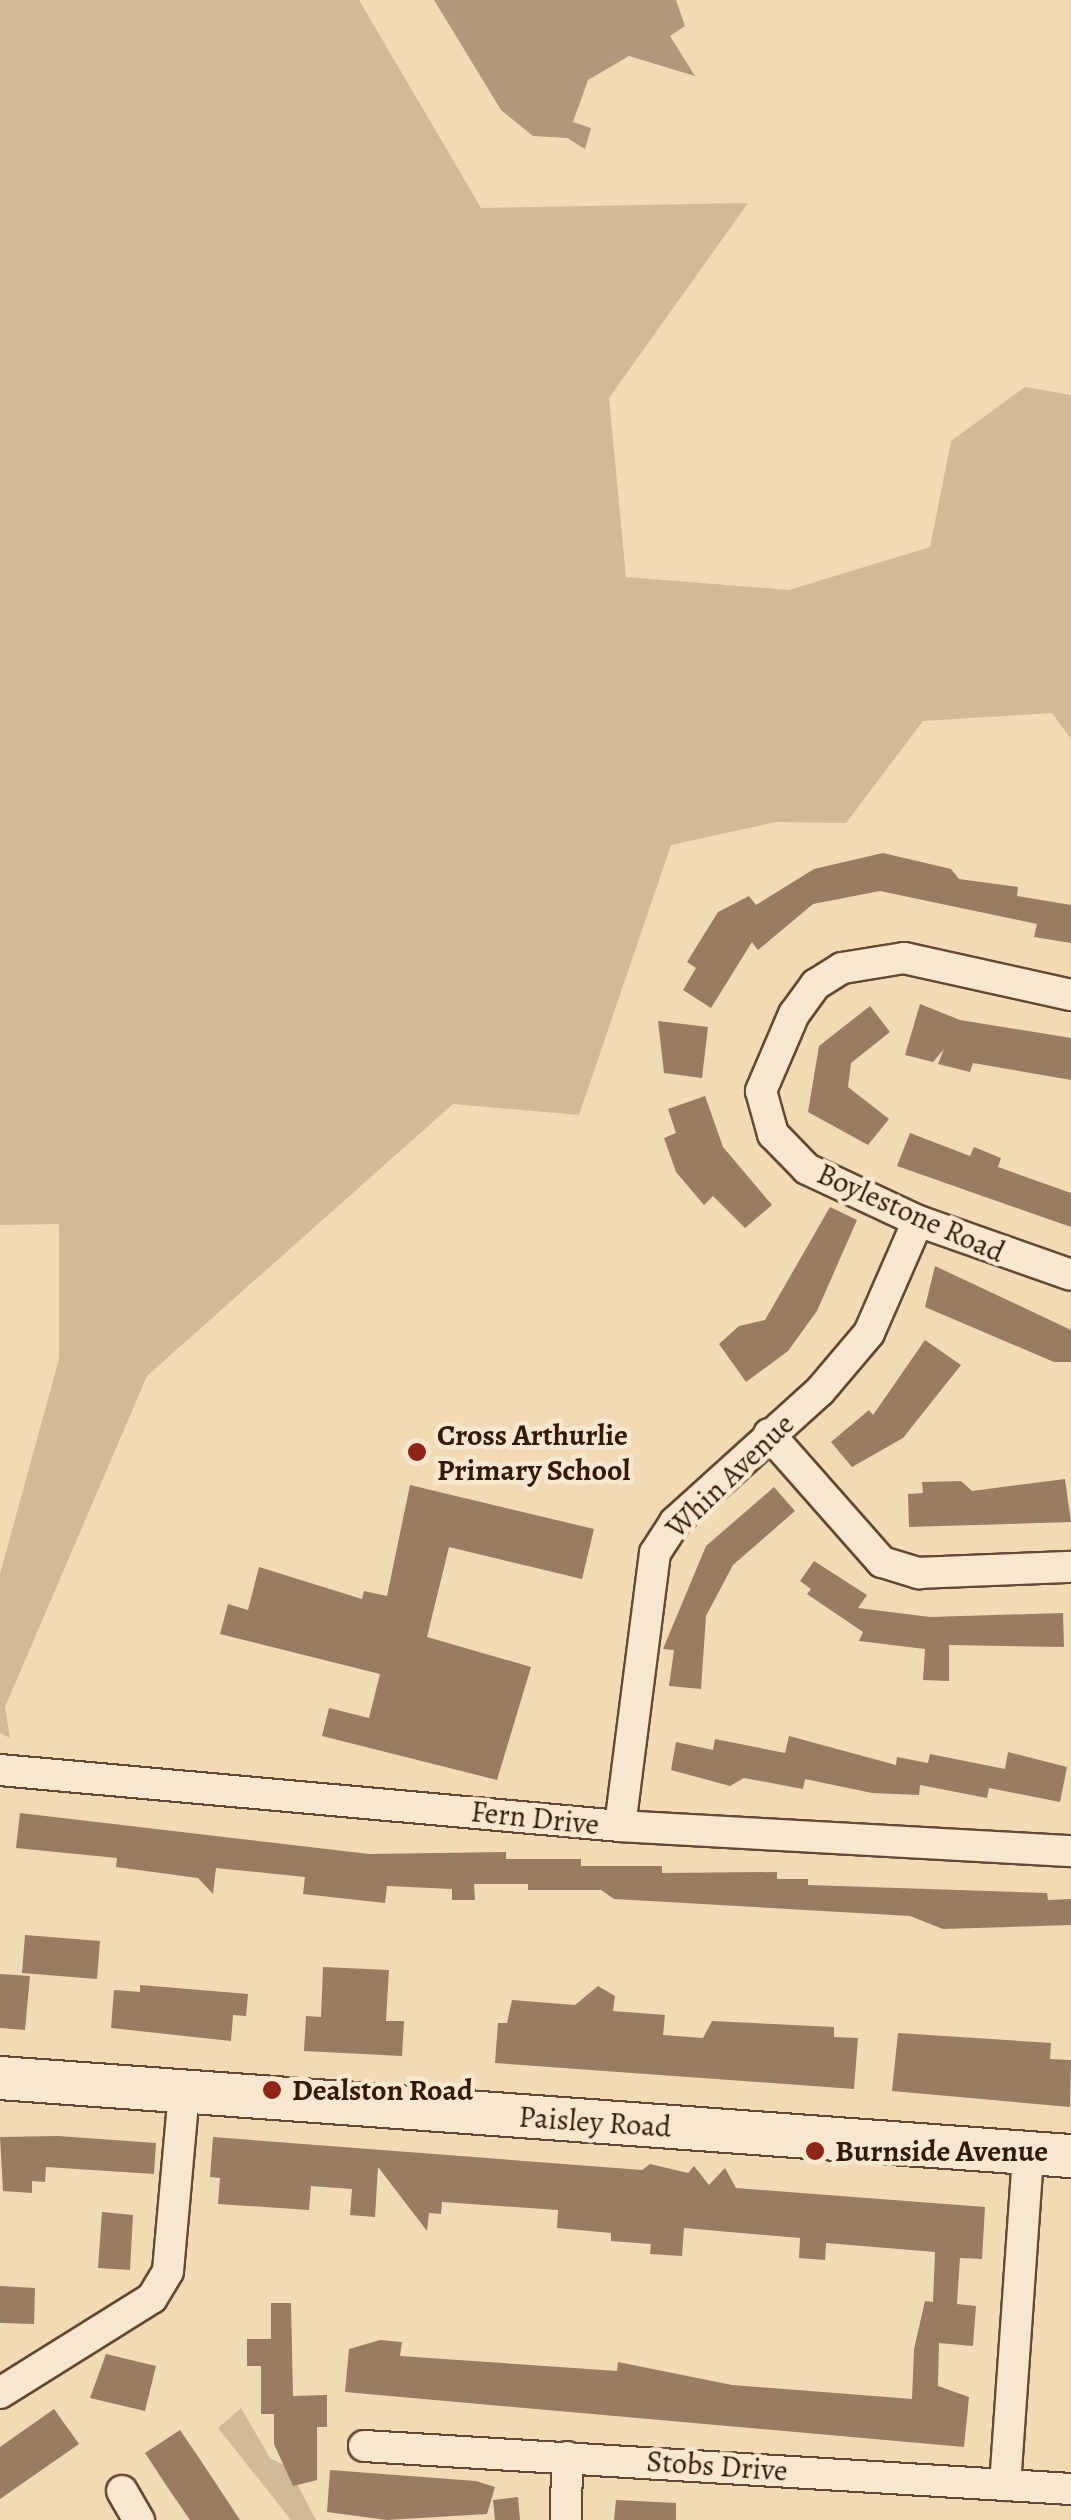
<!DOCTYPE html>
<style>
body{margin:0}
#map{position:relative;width:1071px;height:2520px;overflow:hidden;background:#f2dab5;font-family:Alegreya,serif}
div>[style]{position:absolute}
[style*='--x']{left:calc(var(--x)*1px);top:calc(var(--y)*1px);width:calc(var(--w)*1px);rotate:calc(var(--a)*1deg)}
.green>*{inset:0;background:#d2b998}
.water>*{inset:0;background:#b2987b}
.building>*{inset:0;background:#987d62}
.roads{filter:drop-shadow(2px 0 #654834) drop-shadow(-2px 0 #654834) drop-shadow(0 2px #654834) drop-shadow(0 -2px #654834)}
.street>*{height:30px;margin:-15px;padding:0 15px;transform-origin:15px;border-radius:15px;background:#f7e7cf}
.secondary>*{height:42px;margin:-21px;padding:0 21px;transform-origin:21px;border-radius:21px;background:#f7e7cf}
.dots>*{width:28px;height:28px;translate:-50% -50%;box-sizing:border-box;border:5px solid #f7e7cf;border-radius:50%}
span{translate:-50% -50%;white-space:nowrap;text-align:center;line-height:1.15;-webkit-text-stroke:9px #f7e7cf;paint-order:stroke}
.street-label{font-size:30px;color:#361809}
.poi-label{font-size:30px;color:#361809;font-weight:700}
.left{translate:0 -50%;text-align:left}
</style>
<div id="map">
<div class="green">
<div style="clip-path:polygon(0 0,359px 0,481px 208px,748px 203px,609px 398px,626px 577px,789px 590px,930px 547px,951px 441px,1025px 387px,1071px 395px,1071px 739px,1052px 713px,923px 721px,846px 823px,776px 822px,671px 845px,579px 1115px,453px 1104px,147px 1376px,5px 1707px,10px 1738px,0 1733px,0 1574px,59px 1359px,59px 1224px,0 1225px)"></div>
<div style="clip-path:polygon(241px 2408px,270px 2458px,288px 2467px,316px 2520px,291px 2520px,218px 2428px)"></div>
</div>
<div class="water">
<div style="clip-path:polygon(434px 0,676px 0,685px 26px,670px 36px,695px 76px,629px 56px,588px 80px,573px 122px,591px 128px,585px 149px,567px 138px,533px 136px,501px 110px)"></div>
</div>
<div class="building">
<div style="clip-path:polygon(883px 853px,951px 869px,959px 879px,1018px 887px,1017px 896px,1071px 905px,1071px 943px,1034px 937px,1037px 924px,880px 891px,813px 904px,758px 950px,752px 942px,711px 1008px,683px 990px,696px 968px,687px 962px,718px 912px,749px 896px,756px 905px,814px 869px)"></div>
<div style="clip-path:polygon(920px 1004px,960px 1020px,1071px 1038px,1071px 1080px,973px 1063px,970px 1072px,938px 1064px,944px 1049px,933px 1062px,905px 1055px)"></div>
<div style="clip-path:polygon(870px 1006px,890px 1032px,851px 1063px,848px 1087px,889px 1119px,868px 1145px,808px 1112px,819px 1046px)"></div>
<div style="clip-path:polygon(658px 1021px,708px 1027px,702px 1078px,664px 1073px)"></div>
<div style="clip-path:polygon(705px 1096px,723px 1147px,772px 1205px,745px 1228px,713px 1196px,704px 1205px,676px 1172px,664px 1138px,676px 1133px,668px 1109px)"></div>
<div style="clip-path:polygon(910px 1133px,970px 1156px,974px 1147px,1001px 1158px,998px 1167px,1071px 1193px,1071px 1227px,897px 1166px)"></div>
<div style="clip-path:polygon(830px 1207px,857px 1220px,817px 1311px,788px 1351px,746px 1382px,719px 1344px,739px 1326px,765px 1320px)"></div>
<div style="clip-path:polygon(935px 1266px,1071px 1330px,1071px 1362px,1054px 1362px,925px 1307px)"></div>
<div style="clip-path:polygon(925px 1340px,961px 1365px,903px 1438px,852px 1467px,831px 1442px,869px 1410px,873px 1415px)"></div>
<div style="clip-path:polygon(1065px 1479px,1071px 1522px,909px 1527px,908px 1494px,923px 1493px,922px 1482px,961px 1481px,972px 1491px)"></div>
<div style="clip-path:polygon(410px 1485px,594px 1529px,582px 1579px,449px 1547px,427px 1637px,531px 1667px,497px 1780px,322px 1736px,329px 1708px,369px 1718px,380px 1674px,220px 1634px,228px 1604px,248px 1610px,259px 1567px,362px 1599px,364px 1591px,387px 1596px)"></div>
<div style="clip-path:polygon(774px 1487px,795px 1511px,733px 1565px,706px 1616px,701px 1689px,669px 1686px,674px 1650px,663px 1649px,706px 1546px)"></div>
<div style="clip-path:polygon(814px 1561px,867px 1595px,858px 1608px,930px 1617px,1063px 1613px,1064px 1647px,949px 1645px,949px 1681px,923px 1680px,925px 1649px,859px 1641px,863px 1632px,807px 1594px,811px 1589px,800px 1581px)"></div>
<div style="clip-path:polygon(789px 1736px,896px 1765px,897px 1757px,928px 1763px,930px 1754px,1005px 1769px,1008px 1752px,1067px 1767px,1060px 1802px,989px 1788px,987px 1798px,920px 1785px,919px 1795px,872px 1793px,805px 1779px,803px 1789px,744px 1778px,730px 1786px,671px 1770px,676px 1742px,713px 1750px,715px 1739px,785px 1753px)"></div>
<div style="clip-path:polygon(20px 1813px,369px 1854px,506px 1852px,506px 1859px,581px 1859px,581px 1866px,662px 1866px,662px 1873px,777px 1872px,777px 1879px,808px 1879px,808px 1885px,1047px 1893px,1048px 1900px,1071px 1899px,1071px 1925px,943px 1929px,910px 1916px,614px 1899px,601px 1890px,528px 1890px,528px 1884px,474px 1884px,475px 1900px,452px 1900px,452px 1889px,387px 1886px,385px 1903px,303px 1894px,305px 1877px,216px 1868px,213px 1894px,198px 1878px,116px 1867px,117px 1858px,16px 1848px)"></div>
<div style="clip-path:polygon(25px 1935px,100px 1941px,97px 1979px,22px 1973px)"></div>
<div style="clip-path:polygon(323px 1967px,389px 1970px,386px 2021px,404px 2021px,402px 2056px,304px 2051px,306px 2016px,321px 2017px)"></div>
<div style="clip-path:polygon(0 1974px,30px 1976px,25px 2030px,0 2028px)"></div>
<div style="clip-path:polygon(140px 1985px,248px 1994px,246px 2016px,233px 2015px,231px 2041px,111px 2028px,114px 1990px,140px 1992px)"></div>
<div style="clip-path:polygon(598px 1986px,615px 1996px,613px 2011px,665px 2015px,663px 2035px,703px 2038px,712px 2021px,834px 2027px,834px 2037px,858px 2038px,854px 2089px,495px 2063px,498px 2023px,507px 2023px,512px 2000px,575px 2005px)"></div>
<div style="clip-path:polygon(898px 2033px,1051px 2043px,1050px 2059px,1071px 2060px,1070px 2107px,892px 2091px)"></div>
<div style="clip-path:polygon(58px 2136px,156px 2143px,154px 2174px,46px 2167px,45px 2182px,32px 2181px,32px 2193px,3px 2191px,0 2137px)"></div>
<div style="clip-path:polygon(213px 2137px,642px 2170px,650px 2164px,688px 2173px,694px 2166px,709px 2185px,725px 2168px,736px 2188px,985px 2207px,982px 2259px,960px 2258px,957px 2304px,976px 2306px,973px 2346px,939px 2343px,938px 2386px,969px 2397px,964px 2447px,345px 2392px,349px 2349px,380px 2340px,402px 2342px,400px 2356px,617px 2371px,618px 2362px,732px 2385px,912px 2399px,914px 2349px,925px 2301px,933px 2302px,935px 2252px,826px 2243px,825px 2260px,799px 2258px,800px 2238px,684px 2228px,682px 2256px,650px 2254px,651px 2244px,611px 2241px,611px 2233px,557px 2228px,558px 2210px,442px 2202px,441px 2214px,429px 2213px,427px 2231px,378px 2167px,375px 2217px,350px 2215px,352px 2189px,311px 2186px,309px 2210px,218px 2204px,220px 2178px,210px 2177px)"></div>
<div style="clip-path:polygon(102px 2212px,133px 2215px,130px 2270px,98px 2268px)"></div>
<div style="clip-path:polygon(0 2286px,35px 2288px,34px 2324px,0 2323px)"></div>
<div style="clip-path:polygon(271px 2303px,291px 2303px,293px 2396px,327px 2395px,327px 2427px,317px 2427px,317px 2480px,293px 2486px,274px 2444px,274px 2414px,261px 2414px,261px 2366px,247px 2366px,247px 2339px,271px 2339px)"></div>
<div style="clip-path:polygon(106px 2354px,156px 2366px,145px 2411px,90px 2398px)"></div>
<div style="clip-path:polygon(54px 2409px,79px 2444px,0 2499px,0 2447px)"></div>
<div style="clip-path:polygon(180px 2430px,203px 2464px,240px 2520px,190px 2520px,168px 2488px,145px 2453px)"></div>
<div style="clip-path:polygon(330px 2470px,476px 2481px,495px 2487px,487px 2514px,387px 2520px,327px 2512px)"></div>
<div style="clip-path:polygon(518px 2497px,520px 2520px,495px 2520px,493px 2500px)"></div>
<div style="clip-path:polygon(616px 2500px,676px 2503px,676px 2520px,614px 2520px)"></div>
</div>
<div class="roads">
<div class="street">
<div style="--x:1071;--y:995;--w:171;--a:-167.5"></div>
<div style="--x:904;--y:958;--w:63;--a:170.8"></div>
<div style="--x:842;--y:968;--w:31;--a:148"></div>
<div style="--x:816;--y:984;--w:37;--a:126"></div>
<div style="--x:794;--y:1014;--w:84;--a:113.2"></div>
<div style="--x:761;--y:1091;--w:45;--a:74.4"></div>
<div style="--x:773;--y:1134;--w:49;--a:45.8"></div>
<div style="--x:807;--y:1169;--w:123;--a:25.1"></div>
<div style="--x:918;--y:1221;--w:162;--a:19.4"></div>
<div style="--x:769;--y:1434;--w:171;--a:48.6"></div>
<div style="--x:882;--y:1562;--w:39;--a:17"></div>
<div style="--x:919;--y:1573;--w:152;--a:-2.3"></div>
<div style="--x:0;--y:1770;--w:623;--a:5.16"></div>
<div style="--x:620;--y:1826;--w:452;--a:3.2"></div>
<div style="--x:620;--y:1826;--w:275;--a:-82.7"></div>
<div style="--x:655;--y:1553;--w:37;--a:-57"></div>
<div style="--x:675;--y:1522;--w:195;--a:-42.1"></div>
<div style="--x:820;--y:1391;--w:76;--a:-49.8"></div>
<div style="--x:869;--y:1333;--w:122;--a:-66.4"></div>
<div style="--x:0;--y:2393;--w:179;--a:-32"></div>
<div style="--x:152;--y:2298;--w:31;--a:-59"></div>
<div style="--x:168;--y:2271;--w:179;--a:-84.9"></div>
<div style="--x:364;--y:2446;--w:708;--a:3.48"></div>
<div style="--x:1005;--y:2485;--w:334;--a:-86"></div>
<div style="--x:122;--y:2491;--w:34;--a:60"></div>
<div style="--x:566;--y:2520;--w:63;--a:-89.1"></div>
</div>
<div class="secondary">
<div style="--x:0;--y:2078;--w:1074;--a:4.17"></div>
</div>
</div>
<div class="dots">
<div style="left:417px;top:1452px;background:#8f2418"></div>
<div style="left:272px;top:2090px;background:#8f2418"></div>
<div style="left:815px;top:2151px;background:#8f2418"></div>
</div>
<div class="street-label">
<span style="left:911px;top:1213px;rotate:24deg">Boylestone Road</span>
<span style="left:730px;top:1476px;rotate:-44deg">Whin Avenue</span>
<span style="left:535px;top:1818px;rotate:6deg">Fern Drive</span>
<span style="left:595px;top:2122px;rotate:4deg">Paisley Road</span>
<span style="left:717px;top:2466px;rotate:4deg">Stobs Drive</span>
</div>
<div class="poi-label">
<span class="left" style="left:437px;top:1452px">Cross Arthurlie<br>Primary School</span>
<span class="left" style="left:292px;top:2090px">Dealston Road</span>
<span class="left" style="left:835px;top:2151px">Burnside Avenue</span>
</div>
</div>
